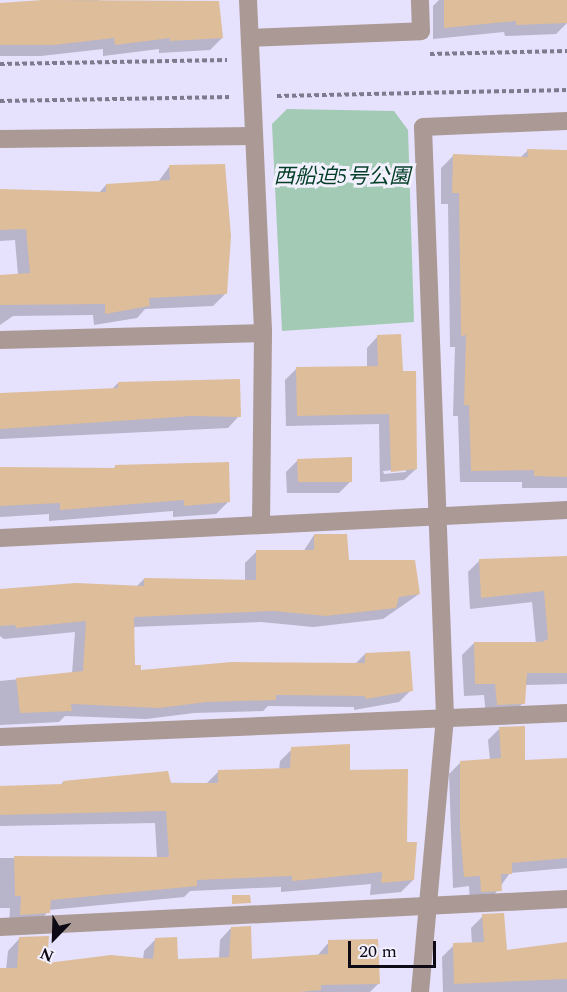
<!DOCTYPE html>
<meta charset="utf-8">
<style>
body{margin:0}
#map{position:relative;width:567px;height:992px;overflow:hidden;background:#e6e1fd;font-family:Spectral,"Noto Sans JP",serif}
div>[style]{position:absolute}
[style*='--x']{left:calc(var(--x)*1px);top:calc(var(--y)*1px);width:calc(var(--w)*1px);rotate:calc(var(--a)*1deg)}
.green>*{inset:0;background:#a3cab4}
.shadow>*{inset:0;background:#0003}
.building>*{inset:0;background:#ddbd9a}
.path>*{height:4px;margin-top:-2px;transform-origin:0;background:repeating-linear-gradient(90deg,#7f7b8f 0 4.5px,transparent 0 7.5px)}
.minor>*{height:18px;margin:-9px;padding:0 9px;transform-origin:9px;border-radius:9px;background:#ab9995}
span{translate:-50% -50%;white-space:nowrap;text-align:center;line-height:1.15;-webkit-text-stroke:6px #f3f0fe;paint-order:stroke}
.park-label{font-size:21px;color:#013d25;font-style:italic}
.north{position:absolute;left:24px;top:908px;width:60px;height:60px;-webkit-text-stroke:4px #f3f0fe;paint-order:stroke;rotate:203deg;font-size:16px;font-weight:700;line-height:24px;text-align:center;color:#0d0a15}
.north::after{content:'';display:block;margin:auto;width:21px;height:27px;background:#0d0a15;clip-path:polygon(50% 0,100% 100%,50% 72%,0 100%)}
.scale{position:absolute;left:348px;top:941px;width:88px;height:27px;box-sizing:border-box;border:3px solid #0d0a15;border-top:0;padding-left:8px;font-size:18px;line-height:21px;white-space:nowrap;color:#0d0a15;-webkit-text-stroke:4px #f3f0fe;paint-order:stroke}
</style>
<div id="map">
<div class="green">
<div style="clip-path:polygon(287px 109px,394px 111px,408px 130px,414px 322px,282px 331px,272px 124px)"></div>
</div>
<div class="shadow">
<div style="clip-path:polygon(59px 0,99px 0,99px 5px,222px 38px,210px 50px,159px 53px,159px 49px,103px 56px,103px 49px,41px 56px,0 56px,0 4px)"></div>
<div style="clip-path:polygon(439px 0,567px 0,567px 23px,556px 34px,505px 36px,504px 32px,433px 39px,433px 6px)"></div>
<div style="clip-path:polygon(528px 150px,567px 151px,567px 488px,522px 488px,522px 482px,460px 482px,458px 416px,453px 416px,455px 347px,450px 347px,448px 204px,441px 204px,441px 168px,453px 156px,520px 158px)"></div>
<div style="clip-path:polygon(169px 167px,225px 294px,213px 306px,145px 309px,137px 318px,94px 325px,93px 315px,13px 316px,0 325px,0 277px,18px 275px,15px 240px,0 241px,0 193px,98px 194px,106px 185px,158px 182px)"></div>
<div style="clip-path:polygon(evenodd,378px 336px,402px 373px,416px 469px,404px 480px,380px 482px,379px 424px,286px 426px,285px 380px,296px 369px,367px 368px,367px 348px,378px 336px,406px 469px,406px 472px,384px 474px,383px 471px,406px 469px)"></div>
<div style="clip-path:polygon(118px 383px,239px 416px,228px 428px,0 439px,0 395px,112px 389px)"></div>
<div style="clip-path:polygon(298px 460px,350px 482px,339px 493px,287px 493px,286px 472px)"></div>
<div style="clip-path:polygon(116px 466px,228px 502px,216px 514px,173px 517px,173px 511px,49px 521px,49px 514px,0 517px,0 470px,112px 470px)"></div>
<div style="clip-path:polygon(314px 535px,347px 562px,419px 594px,383px 619px,313px 627px,261px 622px,132px 627px,134px 667px,140px 672px,355px 664px,365px 654px,411px 690px,399px 702px,354px 710px,354px 707px,268px 706px,263px 711px,194px 713px,146px 719px,65px 716px,59px 722px,0 725px,0 681px,72px 674px,75px 632px,4px 639px,0 636px,0 590px,136px 587px,144px 579px,245px 581px,245px 563px,257px 551px,303px 552px)"></div>
<div style="clip-path:polygon(567px 558px,567px 684px,525px 685px,523px 703px,511px 715px,486px 716px,484px 695px,464px 696px,462px 655px,474px 643px,536px 644px,532px 602px,470px 609px,468px 572px,480px 560px)"></div>
<div style="clip-path:polygon(499px 729px,524px 761px,567px 759px,567px 868px,510px 873px,489px 902px,470px 903px,469px 886px,453px 888px,449px 774px,461px 762px,490px 760px,488px 740px)"></div>
<div style="clip-path:polygon(292px 749px,348px 772px,405px 843px,413px 880px,401px 892px,370px 895px,371px 884px,281px 892px,281px 887px,190px 891px,184px 897px,49px 910px,37px 925px,9px 926px,10px 908px,0 908px,0 858px,157px 858px,155px 823px,0 826px,0 789px,60px 786px,63px 782px,207px 783px,219px 771px,279px 770px,280px 761px)"></div>
<div style="clip-path:polygon(483px 916px,506px 952px,567px 943px,567px 992px,443px 992px,442px 957px,454px 945px,472px 944px,471px 928px)"></div>
<div style="clip-path:polygon(231px 928px,251px 961px,317px 956px,329px 942px,379px 983px,370px 992px,0 992px,0 970px,6px 970px,8px 951px,19px 939px,46px 965px,143px 960px,144px 951px,156px 939px,177px 961px,219px 959px,220px 940px)"></div>
</div>
<div class="building">
<div style="clip-path:polygon(43px 0,219px 1px,223px 38px,170px 41px,170px 38px,115px 45px,114px 38px,54px 45px,0 45px,0 3px)"></div>
<div style="clip-path:polygon(444px 0,567px 0,567px 23px,516px 25px,516px 21px,444px 28px)"></div>
<div style="clip-path:polygon(527px 149px,567px 150px,567px 477px,534px 476px,534px 470px,471px 471px,469px 405px,464px 405px,466px 335px,461px 336px,459px 193px,452px 193px,453px 154px,528px 157px)"></div>
<div style="clip-path:polygon(225px 164px,231px 236px,227px 294px,149px 298px,150px 306px,105px 314px,105px 304px,0 305px,0 275px,30px 273px,26px 229px,0 230px,0 189px,106px 192px,106px 184px,170px 180px,169px 165px)"></div>
<div style="clip-path:polygon(401px 334px,403px 371px,416px 371px,417px 469px,391px 472px,389px 414px,297px 416px,296px 367px,378px 366px,377px 335px)"></div>
<div style="clip-path:polygon(240px 379px,241px 417px,191px 416px,0 429px,0 393px,118px 388px,118px 382px)"></div>
<div style="clip-path:polygon(352px 457px,352px 482px,298px 482px,297px 459px)"></div>
<div style="clip-path:polygon(229px 462px,230px 502px,184px 506px,184px 500px,60px 510px,60px 503px,0 506px,0 467px,115px 468px,115px 465px)"></div>
<div style="clip-path:polygon(314px 534px,347px 534px,349px 560px,415px 560px,420px 594px,399px 597px,396px 608px,326px 616px,273px 611px,134px 617px,135px 665px,141px 665px,141px 670px,232px 662px,365px 663px,365px 653px,410px 651px,413px 691px,365px 699px,365px 696px,276px 695px,276px 700px,207px 702px,159px 708px,71px 704px,72px 711px,20px 713px,16px 678px,83px 671px,86px 621px,16px 628px,15px 625px,0 626px,0 589px,76px 583px,144px 586px,144px 578px,256px 580px,256px 550px,314px 550px)"></div>
<div style="clip-path:polygon(567px 556px,567px 673px,527px 673px,525px 704px,497px 705px,495px 684px,475px 684px,474px 642px,542px 642px,548px 639px,544px 591px,481px 598px,479px 559px)"></div>
<div style="clip-path:polygon(525px 726px,525px 760px,567px 758px,567px 858px,512px 863px,512px 874px,501px 874px,502px 891px,481px 892px,480px 876px,464px 877px,460px 830px,460px 761px,501px 758px,499px 727px)"></div>
<div style="clip-path:polygon(350px 744px,350px 770px,408px 769px,407px 842px,417px 842px,414px 880px,381px 883px,382px 872px,292px 881px,292px 876px,197px 880px,197px 886px,51px 900px,50px 913px,20px 915px,21px 896px,15px 896px,14px 856px,169px 857px,166px 811px,0 815px,0 786px,63px 784px,63px 781px,168px 771px,171px 783px,218px 783px,218px 770px,290px 768px,291px 747px)"></div>
<div style="clip-path:polygon(232px 895px,250px 895px,251px 903px,232px 904px)"></div>
<div style="clip-path:polygon(504px 913px,507px 950px,567px 942px,567px 979px,454px 984px,453px 943px,484px 942px,482px 914px)"></div>
<div style="clip-path:polygon(251px 926px,252px 959px,328px 954px,328px 940px,378px 939px,380px 984px,321px 985px,321px 990px,299px 992px,0 992px,0 968px,17px 968px,19px 937px,49px 936px,47px 963px,111px 955px,153px 959px,155px 938px,177px 937px,178px 959px,229px 957px,231px 927px)"></div>
</div>
<div class="path">
<div style="--x:430;--y:54;--w:137;--a:-1.3"></div>
<div style="--x:0;--y:64;--w:227;--a:-1"></div>
<div style="--x:277;--y:96;--w:290;--a:-1.2"></div>
<div style="--x:0;--y:101;--w:230;--a:-1"></div>
</div>
<div class="minor">
<div style="--x:248;--y:0;--w:333;--a:87.4"></div>
<div style="--x:263;--y:333;--w:190;--a:90.6"></div>
<div style="--x:250;--y:38;--w:171;--a:-2.3"></div>
<div style="--x:421;--y:31;--w:31;--a:-92"></div>
<div style="--x:0;--y:139;--w:253;--a:-0.7"></div>
<div style="--x:0;--y:340;--w:263;--a:-1.5"></div>
<div style="--x:0;--y:538;--w:568;--a:-2.83"></div>
<div style="--x:0;--y:737;--w:568;--a:-2.42"></div>
<div style="--x:0;--y:927;--w:568;--a:-2.83"></div>
<div style="--x:420;--y:992;--w:277;--a:-84.8"></div>
<div style="--x:445;--y:716;--w:589;--a:-92.14"></div>
<div style="--x:423;--y:127;--w:144;--a:-2.4"></div>
</div>
<div class="park-label">
<span style="left:342px;top:177px">西船迫5号公園</span>
</div>
<div class="north">N</div>
<div class="scale">20 m</div>
</div>
